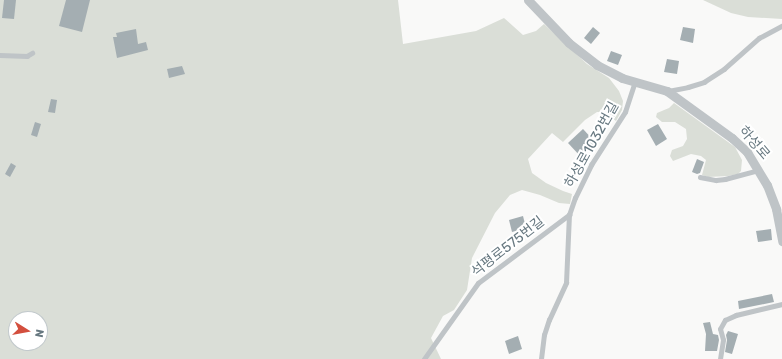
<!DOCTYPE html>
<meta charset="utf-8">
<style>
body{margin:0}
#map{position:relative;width:782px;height:359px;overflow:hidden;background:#f9f9f8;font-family:Rubik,"Noto Sans KR",sans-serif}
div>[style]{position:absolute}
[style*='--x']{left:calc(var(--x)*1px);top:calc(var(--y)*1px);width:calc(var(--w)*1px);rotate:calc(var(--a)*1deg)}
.green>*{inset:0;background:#daded7}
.building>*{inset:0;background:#a4aeb2}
.lane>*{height:4.5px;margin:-2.25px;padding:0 2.25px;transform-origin:2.25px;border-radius:2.25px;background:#bfc4c7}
.street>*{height:9px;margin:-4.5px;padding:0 4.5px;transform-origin:4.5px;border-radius:4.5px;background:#bfc4c7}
span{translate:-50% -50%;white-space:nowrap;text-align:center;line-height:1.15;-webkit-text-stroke:4px #fff;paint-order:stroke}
.street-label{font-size:14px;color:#677880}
.north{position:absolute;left:8px;top:311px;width:40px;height:40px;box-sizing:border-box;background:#fff;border:1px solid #c2c9cc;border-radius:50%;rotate:101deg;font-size:11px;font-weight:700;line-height:16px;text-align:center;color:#677880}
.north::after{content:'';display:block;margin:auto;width:14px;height:18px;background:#d34f3e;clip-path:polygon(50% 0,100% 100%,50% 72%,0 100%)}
</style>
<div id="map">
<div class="green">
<div style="clip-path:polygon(evenodd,0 0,398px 0,403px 44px,476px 31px,504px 18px,523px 35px,536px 31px,544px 24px,587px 64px,609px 78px,619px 91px,623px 101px,622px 110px,616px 121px,604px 112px,597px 112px,585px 120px,563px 142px,552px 133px,528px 159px,532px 173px,546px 183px,563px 191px,572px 194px,570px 204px,559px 203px,540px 195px,522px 190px,510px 195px,495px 213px,472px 258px,467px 290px,454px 310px,443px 316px,431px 338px,441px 359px,0 359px,0 0,16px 319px,40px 319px,40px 343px,16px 343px,16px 319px)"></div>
<div style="clip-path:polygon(703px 0,782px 0,782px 19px,748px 17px,731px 13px)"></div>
<div style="clip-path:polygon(674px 103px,735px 147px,742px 160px,741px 171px,738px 174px,728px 176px,708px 177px,702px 175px,706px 160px,701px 156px,691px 154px,673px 161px,670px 156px,672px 150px,683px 146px,687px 139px,686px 129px,675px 122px,662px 122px,656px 117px,657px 113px,669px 108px)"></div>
</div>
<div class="building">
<div style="clip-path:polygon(4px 0,16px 0,14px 19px,2px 18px)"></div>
<div style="clip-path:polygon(66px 0,90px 0,82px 32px,59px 26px)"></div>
<div style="clip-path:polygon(593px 27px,600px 33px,591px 44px,584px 38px)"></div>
<div style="clip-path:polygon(683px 27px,695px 29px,693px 43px,680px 40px)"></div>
<div style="clip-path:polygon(136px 29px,138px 44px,146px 42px,148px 50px,117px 58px,113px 37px,117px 37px,116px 33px)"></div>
<div style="clip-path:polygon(611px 51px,622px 55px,618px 65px,607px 61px)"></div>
<div style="clip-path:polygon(667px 59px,679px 61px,677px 74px,664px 72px)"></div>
<div style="clip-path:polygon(182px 66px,185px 74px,169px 78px,167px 69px)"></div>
<div style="clip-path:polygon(51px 99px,57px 100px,55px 113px,48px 112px)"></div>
<div style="clip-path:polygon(35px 122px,41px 124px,37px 137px,31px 135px)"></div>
<div style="clip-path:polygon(658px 124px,667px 139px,656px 146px,647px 130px)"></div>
<div style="clip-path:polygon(583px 129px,596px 143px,581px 157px,568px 143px)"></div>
<div style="clip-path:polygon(697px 159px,704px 162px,700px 173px,697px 174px,692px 172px)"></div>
<div style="clip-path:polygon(11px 163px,16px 166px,10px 177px,5px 174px)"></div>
<div style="clip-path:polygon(523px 216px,526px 228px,512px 232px,509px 220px)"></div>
<div style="clip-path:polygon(771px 229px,772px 240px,758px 242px,756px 231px)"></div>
<div style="clip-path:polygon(772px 294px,774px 302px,739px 309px,738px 301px)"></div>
<div style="clip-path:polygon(710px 322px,713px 334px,718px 335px,719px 340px,717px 351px,705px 351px,706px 334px,703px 323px)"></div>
<div style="clip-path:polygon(728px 331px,738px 334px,732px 354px,725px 352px,727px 340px,726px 335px)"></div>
<div style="clip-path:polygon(518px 336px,522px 349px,509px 354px,505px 341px)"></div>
</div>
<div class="lane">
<div style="--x:0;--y:55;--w:27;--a:2"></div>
<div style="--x:27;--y:56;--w:6;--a:-31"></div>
<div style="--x:668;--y:91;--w:20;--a:-11"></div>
<div style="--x:688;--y:87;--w:17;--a:-17"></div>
<div style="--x:704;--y:82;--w:24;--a:-33"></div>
<div style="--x:724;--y:69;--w:47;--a:-41.5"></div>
<div style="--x:759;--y:38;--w:26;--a:-28"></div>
<div style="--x:700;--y:177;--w:16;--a:11"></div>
<div style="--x:716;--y:180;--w:9;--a:-6"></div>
<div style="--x:725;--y:179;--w:35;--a:-15"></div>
<div style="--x:424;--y:359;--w:93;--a:-54.6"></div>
<div style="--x:478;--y:283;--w:114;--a:-36.8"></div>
<div style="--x:541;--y:359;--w:24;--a:-83"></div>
<div style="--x:544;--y:335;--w:16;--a:-72"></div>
<div style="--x:549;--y:320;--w:41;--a:-65.3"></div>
<div style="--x:566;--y:283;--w:68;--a:-87.5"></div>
<div style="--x:569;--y:215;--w:18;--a:-71"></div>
<div style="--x:575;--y:198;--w:37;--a:-64"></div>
<div style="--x:591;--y:165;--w:63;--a:-57.3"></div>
<div style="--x:625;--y:112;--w:32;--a:-72"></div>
<div style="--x:720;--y:359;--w:19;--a:-81"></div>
<div style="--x:723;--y:340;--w:11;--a:-105"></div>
<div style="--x:720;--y:329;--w:10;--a:-61"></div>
<div style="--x:725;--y:320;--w:12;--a:-24"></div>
<div style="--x:736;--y:315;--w:47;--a:-13.4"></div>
</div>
<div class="street">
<div style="--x:528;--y:0;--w:59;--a:46.4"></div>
<div style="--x:569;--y:43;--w:36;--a:38"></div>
<div style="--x:597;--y:65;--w:28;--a:27"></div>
<div style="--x:622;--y:78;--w:47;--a:16.1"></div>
<div style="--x:667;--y:91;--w:80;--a:35.9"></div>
<div style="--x:732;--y:138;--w:21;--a:43"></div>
<div style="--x:747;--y:152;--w:39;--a:59"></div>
<div style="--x:767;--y:185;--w:26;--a:69"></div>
<div style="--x:776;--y:209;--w:33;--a:79"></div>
</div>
<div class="street-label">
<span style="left:754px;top:143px;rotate:49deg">하성로</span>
<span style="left:592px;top:145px;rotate:-61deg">하성로1032번길</span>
<span style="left:508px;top:247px;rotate:-38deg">석평로575번길</span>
</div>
<div class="north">N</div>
</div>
